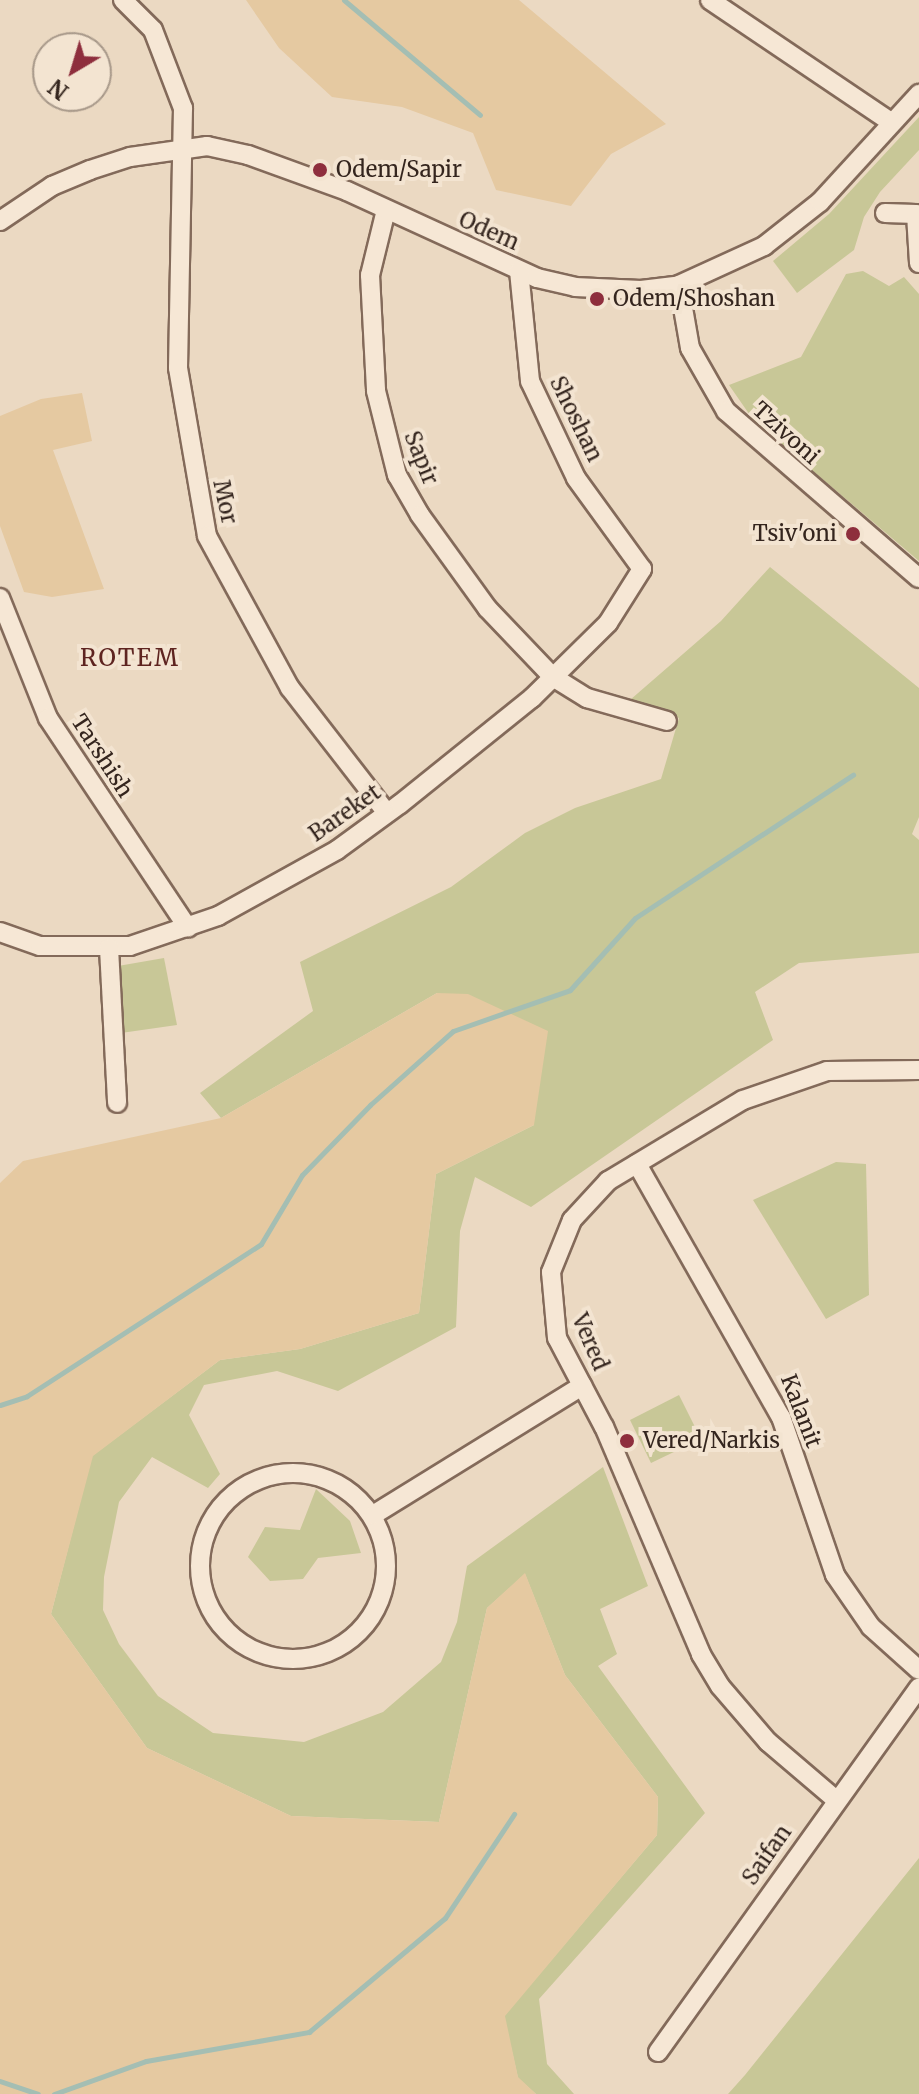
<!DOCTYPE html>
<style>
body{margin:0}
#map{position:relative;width:919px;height:2094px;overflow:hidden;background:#ebd9c2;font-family:Merriweather,serif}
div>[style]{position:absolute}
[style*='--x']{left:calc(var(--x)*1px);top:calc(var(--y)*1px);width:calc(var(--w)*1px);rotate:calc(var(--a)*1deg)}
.green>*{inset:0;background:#c8c797}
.sand>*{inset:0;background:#e5c9a1}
.stream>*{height:5px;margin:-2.5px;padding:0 2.5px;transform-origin:2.5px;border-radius:2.5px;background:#a4beb3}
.roads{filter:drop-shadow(2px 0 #836a5a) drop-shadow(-2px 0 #836a5a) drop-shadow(0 2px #836a5a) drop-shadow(0 -2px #836a5a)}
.street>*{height:18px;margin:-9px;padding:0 9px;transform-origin:9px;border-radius:9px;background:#f6e7d5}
.street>.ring{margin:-9px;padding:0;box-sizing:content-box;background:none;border:18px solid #f6e7d5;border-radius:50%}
.dots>*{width:22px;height:22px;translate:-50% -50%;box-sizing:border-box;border:4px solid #f3e4d1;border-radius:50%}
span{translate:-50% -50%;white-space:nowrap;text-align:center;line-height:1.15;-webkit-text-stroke:8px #f3e4d1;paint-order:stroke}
.poi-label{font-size:22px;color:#34251e}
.left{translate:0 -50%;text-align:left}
.right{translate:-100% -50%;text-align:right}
.street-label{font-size:22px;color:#34251e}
.neighbourhood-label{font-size:24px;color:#5e2420;letter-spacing:2px}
.north{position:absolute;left:32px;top:32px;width:80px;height:80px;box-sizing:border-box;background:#f3e4d1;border:2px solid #a79889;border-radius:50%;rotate:218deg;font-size:22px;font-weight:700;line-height:32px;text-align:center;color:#34251e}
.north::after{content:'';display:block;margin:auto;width:28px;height:36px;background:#8e2e3d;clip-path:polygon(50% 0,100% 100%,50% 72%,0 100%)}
</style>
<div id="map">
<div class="green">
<div style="clip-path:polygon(919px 117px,919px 150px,880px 192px,864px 217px,854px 250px,797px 293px,773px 261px,829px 214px)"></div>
<div style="clip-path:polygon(863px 271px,889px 286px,904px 277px,919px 294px,919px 561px,754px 421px,729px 385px,801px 357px,846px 274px)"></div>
<div style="clip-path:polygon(770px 567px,919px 688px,919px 817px,912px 834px,919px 840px,919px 953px,799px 963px,755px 992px,773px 1040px,531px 1207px,475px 1177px,460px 1231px,456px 1327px,338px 1391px,277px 1371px,204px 1385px,189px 1415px,220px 1474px,208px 1488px,152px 1457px,119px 1502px,104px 1577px,103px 1610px,119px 1644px,158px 1696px,213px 1733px,304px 1742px,383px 1712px,441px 1662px,457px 1622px,467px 1566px,603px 1467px,648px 1586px,600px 1609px,617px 1654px,598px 1666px,705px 1813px,539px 1999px,547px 2064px,574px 2094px,536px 2094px,518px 2078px,504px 2016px,657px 1835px,658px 1797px,565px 1675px,525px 1574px,487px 1608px,439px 1822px,291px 1816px,147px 1748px,51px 1614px,92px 1456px,220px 1360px,300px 1349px,419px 1313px,436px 1174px,534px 1125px,437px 993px,221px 1118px,200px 1093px,313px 1011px,300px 962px,451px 887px,525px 833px,575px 808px,661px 779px,679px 718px,630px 700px,721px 621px)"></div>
<div style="clip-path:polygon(164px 958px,177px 1025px,121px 1033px,118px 966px)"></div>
<div style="clip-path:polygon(836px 1162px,866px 1164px,869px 1295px,826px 1319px,753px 1200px)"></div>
<div style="clip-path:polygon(679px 1395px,701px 1439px,651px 1463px,630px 1420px)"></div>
<div style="clip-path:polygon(316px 1489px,350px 1521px,361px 1553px,318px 1558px,303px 1579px,270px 1581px,248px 1557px,265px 1527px,300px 1530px)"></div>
<div style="clip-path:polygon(919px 1858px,919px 2094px,728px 2094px,745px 2075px)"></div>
</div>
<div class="sand">
<div style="clip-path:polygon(246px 0,519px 0,666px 124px,611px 154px,571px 206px,496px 190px,473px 133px,402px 107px,332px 97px,279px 48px)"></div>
<div style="clip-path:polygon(82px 393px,92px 441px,53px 450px,104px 589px,52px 597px,24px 592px,0 526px,0 416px,41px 399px)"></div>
<div style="clip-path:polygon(437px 993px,468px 994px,548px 1031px,534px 1125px,436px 1174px,419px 1313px,300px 1349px,220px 1360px,93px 1456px,51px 1614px,147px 1748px,291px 1816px,439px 1822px,487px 1608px,525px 1573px,565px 1675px,658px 1797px,657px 1835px,505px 2016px,518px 2077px,536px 2094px,0 2094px,0 1183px,23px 1161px,221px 1118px)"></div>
</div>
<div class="stream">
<div style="--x:344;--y:0;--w:178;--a:40.2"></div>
<div style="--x:0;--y:1405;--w:28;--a:-18"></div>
<div style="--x:27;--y:1396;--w:279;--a:-33"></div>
<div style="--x:261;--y:1244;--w:80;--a:-59.3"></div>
<div style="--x:302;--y:1175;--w:98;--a:-45.8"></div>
<div style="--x:370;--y:1105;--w:111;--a:-41.7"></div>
<div style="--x:453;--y:1031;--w:124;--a:-19.3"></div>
<div style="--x:570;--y:990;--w:97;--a:-47.9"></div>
<div style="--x:635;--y:918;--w:261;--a:-33.3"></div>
<div style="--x:0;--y:2081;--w:40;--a:18.9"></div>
<div style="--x:54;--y:2094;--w:98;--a:-19.7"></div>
<div style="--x:146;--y:2061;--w:166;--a:-10.1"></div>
<div style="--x:309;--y:2032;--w:177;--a:-40"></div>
<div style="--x:445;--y:1918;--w:125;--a:-56.4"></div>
</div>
<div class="roads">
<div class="street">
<div style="--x:123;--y:0;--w:42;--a:45"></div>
<div style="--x:153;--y:30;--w:84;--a:69"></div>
<div style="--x:183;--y:108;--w:260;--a:91.1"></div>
<div style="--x:178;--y:368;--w:170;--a:80.2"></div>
<div style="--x:207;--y:536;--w:173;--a:61.4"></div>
<div style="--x:290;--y:688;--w:158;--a:52.2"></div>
<div style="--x:710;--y:0;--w:218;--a:34"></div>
<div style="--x:386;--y:210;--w:67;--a:103.8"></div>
<div style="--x:370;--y:275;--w:116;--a:87"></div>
<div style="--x:376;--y:391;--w:87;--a:76"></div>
<div style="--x:397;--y:475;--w:46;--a:60.1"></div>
<div style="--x:420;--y:515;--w:115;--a:54.2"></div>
<div style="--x:487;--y:608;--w:95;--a:46.3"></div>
<div style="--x:553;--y:677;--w:40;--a:32"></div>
<div style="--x:587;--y:698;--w:83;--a:16"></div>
<div style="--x:885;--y:213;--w:31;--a:2"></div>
<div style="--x:916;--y:214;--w:49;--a:86.5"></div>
<div style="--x:0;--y:221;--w:63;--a:-33.9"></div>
<div style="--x:52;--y:186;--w:41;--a:-22.8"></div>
<div style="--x:90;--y:170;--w:42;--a:-18"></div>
<div style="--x:130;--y:157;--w:78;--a:-8.1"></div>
<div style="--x:207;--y:146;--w:42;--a:12.4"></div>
<div style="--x:248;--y:155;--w:105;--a:20"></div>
<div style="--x:347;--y:191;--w:209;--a:24.6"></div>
<div style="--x:537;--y:278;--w:39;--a:13"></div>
<div style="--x:575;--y:287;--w:66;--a:2.6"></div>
<div style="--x:641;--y:290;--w:38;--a:-7"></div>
<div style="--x:679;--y:285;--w:94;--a:-24.6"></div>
<div style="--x:764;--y:246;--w:71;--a:-38.2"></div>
<div style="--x:820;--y:202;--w:147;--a:-47.5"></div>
<div style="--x:679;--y:285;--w:64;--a:80.1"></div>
<div style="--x:690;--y:348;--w:73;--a:60.3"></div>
<div style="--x:726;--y:411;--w:255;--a:40.9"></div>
<div style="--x:0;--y:598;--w:129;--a:68.2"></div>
<div style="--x:48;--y:718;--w:252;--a:56.3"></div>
<div style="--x:0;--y:932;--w:42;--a:19.3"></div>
<div style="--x:40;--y:946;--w:90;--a:0"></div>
<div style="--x:130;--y:946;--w:93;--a:-18.8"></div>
<div style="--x:218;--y:916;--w:136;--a:-29"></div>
<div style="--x:337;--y:850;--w:78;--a:-36.1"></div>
<div style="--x:400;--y:804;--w:169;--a:-38.8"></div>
<div style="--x:532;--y:698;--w:107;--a:-44.6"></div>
<div style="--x:608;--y:623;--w:64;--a:-57.8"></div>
<div style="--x:642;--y:569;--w:112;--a:-126"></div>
<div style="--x:576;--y:478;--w:107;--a:-115.4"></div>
<div style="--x:530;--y:381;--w:111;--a:-95.7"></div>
<div style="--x:109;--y:948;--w:155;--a:87"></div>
<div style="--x:637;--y:1164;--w:291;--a:60.4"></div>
<div style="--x:781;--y:1417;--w:167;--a:71.1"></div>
<div style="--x:835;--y:1575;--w:63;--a:55.3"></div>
<div style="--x:871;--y:1627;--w:64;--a:41.9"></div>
<div class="ring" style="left:200px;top:1473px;width:168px;height:168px"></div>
<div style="--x:373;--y:1515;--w:246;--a:-31.7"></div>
<div style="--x:835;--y:1799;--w:88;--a:-139.6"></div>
<div style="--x:768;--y:1742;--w:74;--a:-130.6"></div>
<div style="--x:720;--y:1686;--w:37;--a:-121"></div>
<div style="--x:701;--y:1654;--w:247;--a:-113.1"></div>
<div style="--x:604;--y:1427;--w:101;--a:-117.8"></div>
<div style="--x:557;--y:1338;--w:66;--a:-95.2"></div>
<div style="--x:551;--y:1272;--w:56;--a:-68"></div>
<div style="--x:572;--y:1220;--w:53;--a:-47.3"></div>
<div style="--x:608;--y:1181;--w:157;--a:-31"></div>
<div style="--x:743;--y:1100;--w:89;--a:-19"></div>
<div style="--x:827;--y:1071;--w:92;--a:-0.6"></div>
<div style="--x:658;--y:2052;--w:448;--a:-54.4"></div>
</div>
</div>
<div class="dots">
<div style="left:320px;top:170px;background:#8e2e3d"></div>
<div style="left:597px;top:299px;background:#8e2e3d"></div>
<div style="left:853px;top:534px;background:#8e2e3d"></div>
<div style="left:627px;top:1441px;background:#8e2e3d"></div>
</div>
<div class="poi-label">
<span class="left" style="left:336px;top:170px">Odem/Sapir</span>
<span class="left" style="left:613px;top:299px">Odem/Shoshan</span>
<span class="right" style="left:837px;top:534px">Tsiv'oni</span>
<span class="left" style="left:643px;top:1441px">Vered/Narkis</span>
</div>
<div class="street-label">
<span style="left:489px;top:231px;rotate:24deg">Odem</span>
<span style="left:576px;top:419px;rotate:64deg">Shoshan</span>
<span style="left:786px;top:433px;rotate:42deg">Tzivoni</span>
<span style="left:421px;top:458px;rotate:68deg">Sapir</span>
<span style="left:225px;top:502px;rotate:78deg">Mor</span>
<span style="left:102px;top:756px;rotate:57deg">Tarshish</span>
<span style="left:345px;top:813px;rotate:-35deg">Bareket</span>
<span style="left:590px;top:1342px;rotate:67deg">Vered</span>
<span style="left:801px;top:1411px;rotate:69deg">Kalanit</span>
<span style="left:767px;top:1855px;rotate:-55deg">Saifan</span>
</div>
<div class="neighbourhood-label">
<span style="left:130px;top:658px">ROTEM</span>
</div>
<div class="north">N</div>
</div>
